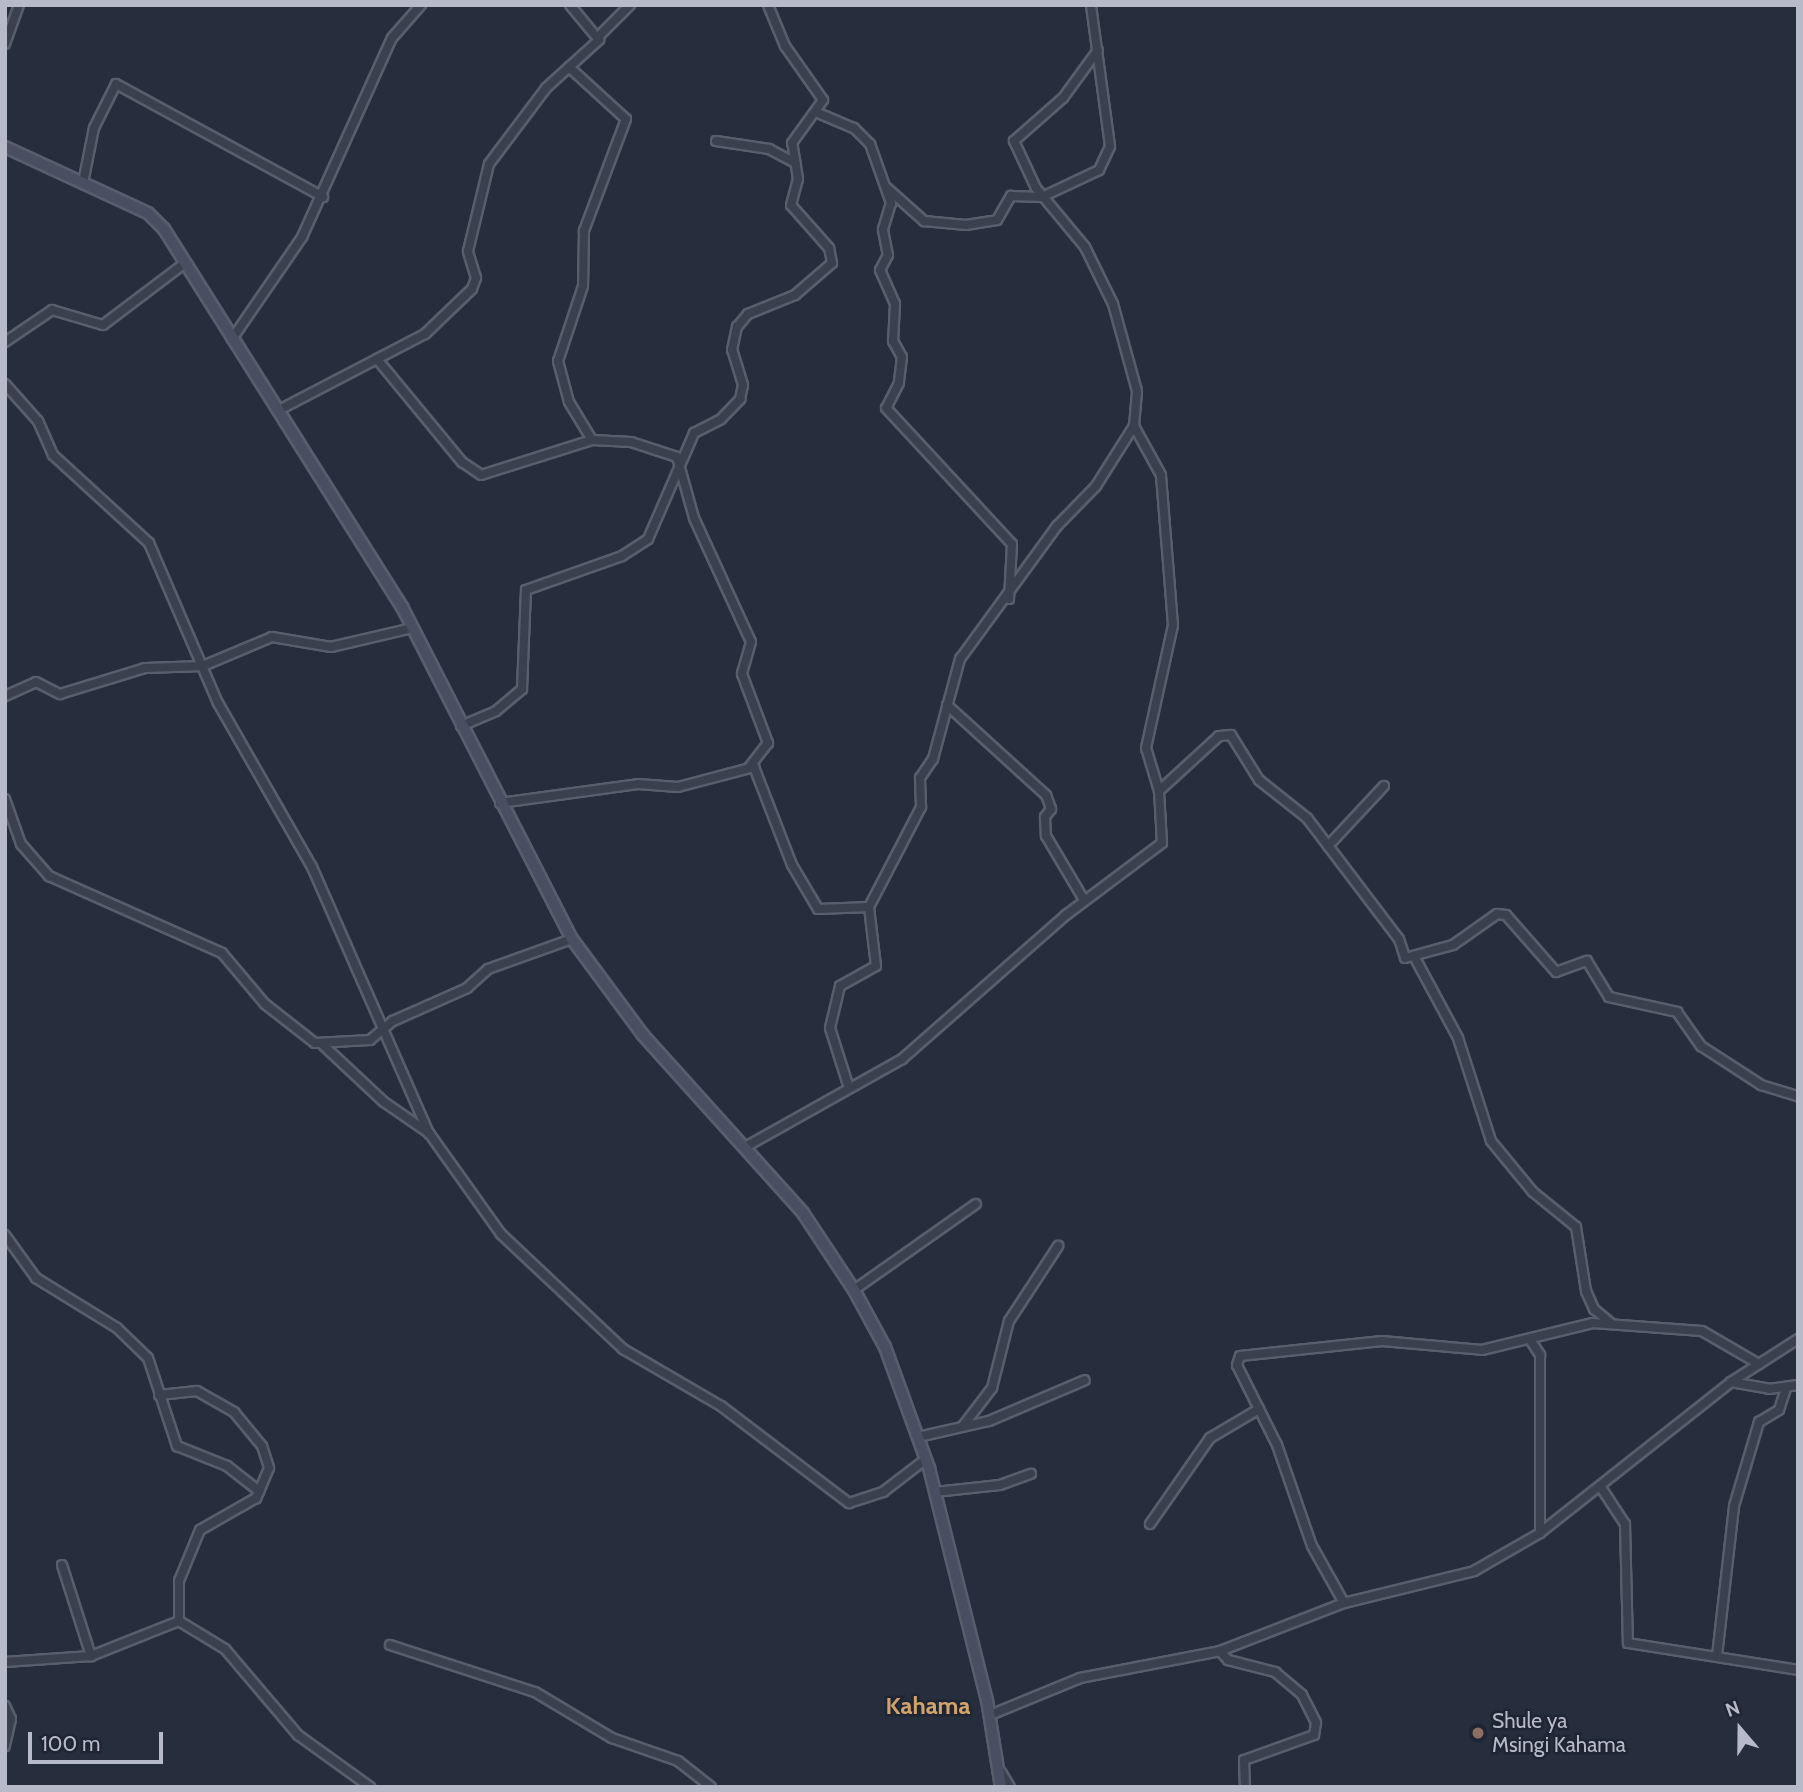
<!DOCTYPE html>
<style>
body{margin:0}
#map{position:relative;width:1803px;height:1792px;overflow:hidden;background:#262e3e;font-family:Cabin,sans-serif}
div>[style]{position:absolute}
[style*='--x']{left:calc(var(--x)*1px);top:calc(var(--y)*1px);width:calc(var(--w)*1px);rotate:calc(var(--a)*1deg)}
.roads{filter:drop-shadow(2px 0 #585e6c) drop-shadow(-2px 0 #585e6c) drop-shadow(0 2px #585e6c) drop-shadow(0 -2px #585e6c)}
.minor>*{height:8px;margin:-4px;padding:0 4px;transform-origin:4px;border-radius:4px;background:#3a404e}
.secondary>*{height:10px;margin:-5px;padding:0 5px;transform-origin:5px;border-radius:5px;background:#494f61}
.dots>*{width:19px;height:19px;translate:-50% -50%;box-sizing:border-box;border:4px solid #1f2533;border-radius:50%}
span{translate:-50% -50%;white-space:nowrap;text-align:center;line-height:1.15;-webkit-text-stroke:5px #1f2533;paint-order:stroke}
.poi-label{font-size:21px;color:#b7bbc9}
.left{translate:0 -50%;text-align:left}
.quarter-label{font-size:24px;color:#cfa36b;font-weight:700}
.frame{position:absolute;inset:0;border:7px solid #b7bbc9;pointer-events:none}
.north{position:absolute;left:1705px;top:1694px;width:70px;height:70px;-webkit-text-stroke:5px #1f2533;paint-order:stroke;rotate:340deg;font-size:19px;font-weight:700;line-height:28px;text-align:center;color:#b7bbc9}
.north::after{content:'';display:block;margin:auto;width:24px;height:32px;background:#b7bbc9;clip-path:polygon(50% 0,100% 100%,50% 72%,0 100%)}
.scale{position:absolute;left:28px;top:1732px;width:135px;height:32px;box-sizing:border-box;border:4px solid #b7bbc9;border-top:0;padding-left:9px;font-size:21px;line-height:24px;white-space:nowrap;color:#b7bbc9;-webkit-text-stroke:5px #1f2533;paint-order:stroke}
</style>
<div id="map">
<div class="roads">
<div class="minor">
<div style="--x:599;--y:36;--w:44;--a:-45"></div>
<div style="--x:5;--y:44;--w:41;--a:-70.3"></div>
<div style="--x:569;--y:67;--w:77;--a:42.4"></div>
<div style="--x:626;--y:119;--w:120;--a:110.6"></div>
<div style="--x:584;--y:231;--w:55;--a:91"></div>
<div style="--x:583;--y:286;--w:79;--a:108.4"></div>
<div style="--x:558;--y:361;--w:42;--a:75"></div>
<div style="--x:569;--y:402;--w:44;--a:58.8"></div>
<div style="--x:818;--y:113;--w:39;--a:23"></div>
<div style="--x:854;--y:128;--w:23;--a:45"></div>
<div style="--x:870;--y:144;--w:63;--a:70.4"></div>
<div style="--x:891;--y:203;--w:28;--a:107"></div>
<div style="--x:883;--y:230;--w:25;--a:79"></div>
<div style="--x:888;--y:255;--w:17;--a:118"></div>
<div style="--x:880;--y:270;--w:37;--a:66"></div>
<div style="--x:895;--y:304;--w:37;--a:93"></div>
<div style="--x:893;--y:341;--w:18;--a:61"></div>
<div style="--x:902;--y:357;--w:26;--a:97"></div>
<div style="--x:899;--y:383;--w:28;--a:117"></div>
<div style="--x:886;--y:408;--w:185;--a:47.2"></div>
<div style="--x:1012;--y:544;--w:55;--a:93.1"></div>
<div style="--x:716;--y:141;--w:54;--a:8.6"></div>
<div style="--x:769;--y:149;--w:30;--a:28"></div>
<div style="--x:83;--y:183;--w:56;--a:-78.7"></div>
<div style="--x:94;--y:128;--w:49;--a:-63.4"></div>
<div style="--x:116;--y:84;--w:236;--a:28.6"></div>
<div style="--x:887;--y:188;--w:50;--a:41.7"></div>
<div style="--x:924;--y:221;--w:42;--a:5.4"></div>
<div style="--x:966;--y:225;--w:31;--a:-9"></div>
<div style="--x:997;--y:220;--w:28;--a:-60"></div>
<div style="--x:1011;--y:196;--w:31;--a:2"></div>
<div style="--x:1042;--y:197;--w:63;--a:-25.3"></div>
<div style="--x:1099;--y:170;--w:26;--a:-65"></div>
<div style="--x:1110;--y:146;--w:142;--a:-97.7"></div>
<div style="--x:232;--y:339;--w:124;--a:-55.5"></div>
<div style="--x:302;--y:237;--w:218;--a:-65.7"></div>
<div style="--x:392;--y:38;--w:44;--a:-48.7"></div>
<div style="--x:5;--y:342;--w:57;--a:-34.2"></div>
<div style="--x:52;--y:310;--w:53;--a:16.4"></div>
<div style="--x:103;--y:325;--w:103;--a:-37.1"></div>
<div style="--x:377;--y:359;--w:134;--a:50.5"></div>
<div style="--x:462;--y:462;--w:23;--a:34"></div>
<div style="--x:481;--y:475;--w:116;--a:-17.5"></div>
<div style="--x:592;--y:440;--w:39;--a:3"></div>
<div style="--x:631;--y:442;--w:48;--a:18.1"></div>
<div style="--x:677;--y:457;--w:63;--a:74.4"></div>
<div style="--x:694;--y:518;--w:136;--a:65.3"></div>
<div style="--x:751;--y:642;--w:33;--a:106"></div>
<div style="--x:742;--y:674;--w:74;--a:69.4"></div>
<div style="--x:768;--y:743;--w:29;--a:128"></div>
<div style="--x:5;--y:384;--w:50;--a:48.3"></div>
<div style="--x:38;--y:421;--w:37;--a:66"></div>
<div style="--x:53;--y:455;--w:130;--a:42.5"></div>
<div style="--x:149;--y:543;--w:174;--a:66.7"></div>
<div style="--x:218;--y:703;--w:189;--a:60.2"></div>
<div style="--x:312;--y:867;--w:291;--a:66.3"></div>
<div style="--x:279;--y:410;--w:165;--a:-27.5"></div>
<div style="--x:425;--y:334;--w:65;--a:-43.8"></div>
<div style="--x:472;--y:289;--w:12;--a:-70"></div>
<div style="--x:476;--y:278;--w:28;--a:-107"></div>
<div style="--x:468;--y:251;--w:89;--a:-76.4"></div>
<div style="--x:489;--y:164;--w:95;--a:-53.1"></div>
<div style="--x:546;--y:88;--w:72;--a:-42.2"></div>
<div style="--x:599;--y:40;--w:45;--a:-129.6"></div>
<div style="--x:5;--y:696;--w:34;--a:-24"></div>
<div style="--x:36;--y:682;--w:27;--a:27"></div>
<div style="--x:60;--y:694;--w:89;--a:-17"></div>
<div style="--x:145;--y:668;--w:58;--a:-2"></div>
<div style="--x:203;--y:666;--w:75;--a:-22.8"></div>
<div style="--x:272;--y:637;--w:60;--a:9.6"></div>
<div style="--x:331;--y:647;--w:83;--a:-13.2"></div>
<div style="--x:947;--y:705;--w:134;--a:42.3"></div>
<div style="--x:1046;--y:795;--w:15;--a:70"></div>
<div style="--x:1051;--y:809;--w:10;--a:127"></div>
<div style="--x:1045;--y:817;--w:19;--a:87"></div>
<div style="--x:1046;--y:836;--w:74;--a:59.3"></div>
<div style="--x:461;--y:726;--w:38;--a:-23"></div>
<div style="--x:496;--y:711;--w:34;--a:-40"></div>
<div style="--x:522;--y:689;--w:99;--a:-87.7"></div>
<div style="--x:526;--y:590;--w:102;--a:-19.5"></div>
<div style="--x:622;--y:556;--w:31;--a:-33"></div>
<div style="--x:648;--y:539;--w:116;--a:-66.5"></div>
<div style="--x:694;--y:433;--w:30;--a:-27"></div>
<div style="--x:721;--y:419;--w:28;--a:-46"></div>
<div style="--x:740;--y:399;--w:14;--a:-78"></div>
<div style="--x:743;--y:385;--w:37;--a:-107"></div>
<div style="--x:732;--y:350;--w:24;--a:-78"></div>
<div style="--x:737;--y:327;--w:17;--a:-50"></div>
<div style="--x:748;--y:314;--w:51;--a:-22"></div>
<div style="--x:795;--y:295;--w:49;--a:-40.9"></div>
<div style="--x:832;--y:263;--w:15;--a:-101"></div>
<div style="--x:829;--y:248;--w:57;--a:-131.5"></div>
<div style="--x:791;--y:205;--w:27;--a:-75"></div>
<div style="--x:798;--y:179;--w:36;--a:-99"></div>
<div style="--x:792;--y:143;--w:53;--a:-54.2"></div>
<div style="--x:823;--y:100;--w:66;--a:-125.1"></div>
<div style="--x:785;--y:46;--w:44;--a:-112.5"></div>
<div style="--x:1159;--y:791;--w:81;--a:-42.5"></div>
<div style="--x:1219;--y:736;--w:12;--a:-5"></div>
<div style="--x:1231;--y:735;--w:53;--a:58.1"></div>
<div style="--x:1259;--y:780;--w:61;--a:38.4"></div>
<div style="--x:1307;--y:818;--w:152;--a:52.8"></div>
<div style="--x:1399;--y:939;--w:20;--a:72"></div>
<div style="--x:1405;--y:958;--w:50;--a:-15.2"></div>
<div style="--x:1453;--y:945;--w:54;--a:-35.2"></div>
<div style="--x:1497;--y:914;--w:9;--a:6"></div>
<div style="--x:1506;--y:915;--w:76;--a:48.7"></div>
<div style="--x:1556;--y:972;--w:33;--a:-20"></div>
<div style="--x:1587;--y:961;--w:42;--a:58.6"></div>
<div style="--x:1609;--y:997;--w:70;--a:12.4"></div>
<div style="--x:1677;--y:1012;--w:42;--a:54.8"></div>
<div style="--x:1701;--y:1046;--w:72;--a:33"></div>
<div style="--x:1761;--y:1085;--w:39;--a:17"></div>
<div style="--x:5;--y:799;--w:48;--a:70.4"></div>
<div style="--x:21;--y:844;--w:43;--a:48.8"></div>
<div style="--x:49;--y:876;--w:189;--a:24"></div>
<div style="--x:222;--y:953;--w:67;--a:49.9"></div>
<div style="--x:265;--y:1004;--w:63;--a:38"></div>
<div style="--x:315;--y:1043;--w:55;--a:-3.1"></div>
<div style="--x:370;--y:1040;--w:30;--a:-40"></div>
<div style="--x:393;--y:1021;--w:81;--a:-24"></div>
<div style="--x:467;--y:988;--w:28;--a:-42"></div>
<div style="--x:488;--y:969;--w:89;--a:-19.7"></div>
<div style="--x:500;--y:803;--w:139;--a:-7.8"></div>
<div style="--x:638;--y:784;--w:40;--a:4.3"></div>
<div style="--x:678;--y:787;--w:79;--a:-14.7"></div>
<div style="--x:754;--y:767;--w:105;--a:68.8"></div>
<div style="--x:792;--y:865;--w:51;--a:59.4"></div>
<div style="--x:818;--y:909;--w:51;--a:-2.2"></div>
<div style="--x:1328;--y:846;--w:82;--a:-47"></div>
<div style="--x:1415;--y:958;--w:91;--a:61.7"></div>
<div style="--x:1458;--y:1038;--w:108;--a:72.2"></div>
<div style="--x:1491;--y:1141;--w:66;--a:50.5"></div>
<div style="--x:1533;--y:1192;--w:55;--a:39.1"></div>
<div style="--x:1576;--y:1227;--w:65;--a:81.1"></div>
<div style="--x:1586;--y:1291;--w:20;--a:66"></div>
<div style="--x:1594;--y:1309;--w:23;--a:40"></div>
<div style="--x:323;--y:1045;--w:83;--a:43.1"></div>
<div style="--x:384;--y:1102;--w:55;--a:34.6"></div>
<div style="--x:429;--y:1133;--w:124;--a:54.5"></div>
<div style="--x:501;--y:1234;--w:168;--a:43.3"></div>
<div style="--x:623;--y:1349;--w:113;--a:30.2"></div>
<div style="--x:721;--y:1406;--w:161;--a:37.2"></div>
<div style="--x:849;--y:1503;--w:36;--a:-18"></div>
<div style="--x:883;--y:1492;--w:54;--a:-37.5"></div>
<div style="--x:849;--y:1088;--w:63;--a:-107.6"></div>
<div style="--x:830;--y:1028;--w:43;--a:-76.6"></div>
<div style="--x:840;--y:986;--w:41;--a:-29.1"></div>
<div style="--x:876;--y:966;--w:59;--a:-96.8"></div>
<div style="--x:869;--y:907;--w:113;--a:-62.5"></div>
<div style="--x:921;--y:807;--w:29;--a:-92"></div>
<div style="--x:920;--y:778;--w:23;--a:-56"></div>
<div style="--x:933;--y:759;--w:104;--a:-74.9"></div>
<div style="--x:960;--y:659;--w:165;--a:-53.9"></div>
<div style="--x:1057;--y:526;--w:56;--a:-45.7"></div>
<div style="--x:1096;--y:486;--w:71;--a:-57.7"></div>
<div style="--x:747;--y:1146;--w:178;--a:-29.3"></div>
<div style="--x:902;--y:1059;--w:218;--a:-41.3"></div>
<div style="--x:1066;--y:915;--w:120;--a:-36.9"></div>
<div style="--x:1162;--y:843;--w:52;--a:-93.3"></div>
<div style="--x:1159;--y:791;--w:45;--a:-106.8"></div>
<div style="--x:1146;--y:748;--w:126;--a:-77.6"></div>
<div style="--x:1173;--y:625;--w:150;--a:-94.6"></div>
<div style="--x:1161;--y:475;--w:56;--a:-118.9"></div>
<div style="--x:1134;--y:426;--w:35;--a:-85"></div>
<div style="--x:1137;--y:391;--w:90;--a:-105.4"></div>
<div style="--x:1113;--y:304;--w:64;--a:-116.2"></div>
<div style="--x:1085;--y:247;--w:77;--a:-129.7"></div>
<div style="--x:1036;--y:188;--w:52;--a:-115.1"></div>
<div style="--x:1014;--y:141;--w:65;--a:-41.3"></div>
<div style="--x:1063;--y:98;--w:59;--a:-53.9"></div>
<div style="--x:5;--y:1235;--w:53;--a:54.2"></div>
<div style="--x:36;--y:1278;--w:95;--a:31.7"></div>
<div style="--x:117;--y:1328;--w:43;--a:44.1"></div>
<div style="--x:148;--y:1358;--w:93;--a:71.8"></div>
<div style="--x:177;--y:1446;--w:54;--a:21.8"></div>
<div style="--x:227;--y:1466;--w:41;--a:38"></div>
<div style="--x:854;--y:1290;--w:149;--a:-35.2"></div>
<div style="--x:1531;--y:1341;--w:17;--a:57"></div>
<div style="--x:1540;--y:1355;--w:178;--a:90"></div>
<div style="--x:1731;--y:1382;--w:39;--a:10"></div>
<div style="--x:1769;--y:1389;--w:29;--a:-8"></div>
<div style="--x:159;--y:1395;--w:38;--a:-6"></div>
<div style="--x:197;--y:1391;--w:43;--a:29.6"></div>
<div style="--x:234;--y:1412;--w:44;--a:50.5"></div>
<div style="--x:262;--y:1446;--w:23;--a:72"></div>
<div style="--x:269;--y:1468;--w:33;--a:113"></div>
<div style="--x:256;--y:1498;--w:64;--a:150.3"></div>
<div style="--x:200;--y:1530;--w:55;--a:112.4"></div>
<div style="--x:179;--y:1581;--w:40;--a:90"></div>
<div style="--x:179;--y:1621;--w:54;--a:31.3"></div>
<div style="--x:225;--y:1649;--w:113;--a:49.7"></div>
<div style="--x:298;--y:1735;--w:89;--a:35.8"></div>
<div style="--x:963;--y:1426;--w:48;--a:-52.7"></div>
<div style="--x:992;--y:1388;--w:69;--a:-75.8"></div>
<div style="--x:1009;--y:1321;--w:90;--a:-56.8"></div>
<div style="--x:918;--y:1437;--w:73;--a:-12.7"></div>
<div style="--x:989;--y:1421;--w:104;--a:-23.1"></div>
<div style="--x:1602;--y:1489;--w:42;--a:56.7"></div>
<div style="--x:1625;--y:1524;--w:119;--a:88.6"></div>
<div style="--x:1628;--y:1643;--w:172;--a:9"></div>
<div style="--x:935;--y:1492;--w:65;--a:-6.1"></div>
<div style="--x:1000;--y:1485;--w:33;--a:-20"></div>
<div style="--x:1150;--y:1524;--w:105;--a:-55.1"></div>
<div style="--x:1210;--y:1438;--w:57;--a:-30.6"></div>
<div style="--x:62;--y:1565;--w:96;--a:72.3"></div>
<div style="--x:1344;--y:1603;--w:65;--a:-119.3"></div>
<div style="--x:1312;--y:1546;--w:107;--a:-109.1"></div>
<div style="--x:1277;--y:1445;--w:89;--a:-116.6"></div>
<div style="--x:1237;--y:1365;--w:9;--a:-72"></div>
<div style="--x:1240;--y:1356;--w:143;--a:-6"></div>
<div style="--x:1382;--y:1341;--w:100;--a:5.1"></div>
<div style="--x:1482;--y:1350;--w:114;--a:-13.7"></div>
<div style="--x:1593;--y:1323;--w:109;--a:4.2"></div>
<div style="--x:1702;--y:1331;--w:66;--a:30.1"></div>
<div style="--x:390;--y:1645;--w:152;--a:18"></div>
<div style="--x:535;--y:1692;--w:90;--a:30.9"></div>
<div style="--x:612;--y:1738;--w:70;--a:19.2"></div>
<div style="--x:678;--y:1761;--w:42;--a:38.2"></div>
<div style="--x:1220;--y:1651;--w:12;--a:48"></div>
<div style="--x:1228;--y:1660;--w:49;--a:14.3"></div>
<div style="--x:1275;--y:1672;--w:35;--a:40"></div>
<div style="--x:1302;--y:1695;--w:31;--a:63"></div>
<div style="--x:1316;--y:1723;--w:12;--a:99"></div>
<div style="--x:1314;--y:1735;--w:74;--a:160.3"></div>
<div style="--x:1244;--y:1760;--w:27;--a:88"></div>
<div style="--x:1717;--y:1656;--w:151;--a:-83.5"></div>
<div style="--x:1734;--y:1506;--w:88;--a:-73.4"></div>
<div style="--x:1759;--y:1422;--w:23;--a:-31"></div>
<div style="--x:1779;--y:1410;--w:22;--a:-72"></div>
<div style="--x:5;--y:1662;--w:86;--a:-4"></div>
<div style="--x:91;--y:1656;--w:95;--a:-21.7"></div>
<div style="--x:5;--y:1706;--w:14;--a:65"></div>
<div style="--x:11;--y:1719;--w:28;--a:103"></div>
<div style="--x:990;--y:1715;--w:97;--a:-22.3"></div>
<div style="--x:1080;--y:1678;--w:143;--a:-10.9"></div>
<div style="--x:1220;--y:1651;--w:133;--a:-21.2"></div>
<div style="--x:1344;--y:1603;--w:134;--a:-13.8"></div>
<div style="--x:1474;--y:1571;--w:76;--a:-29.9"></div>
<div style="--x:1540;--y:1533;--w:243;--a:-38.3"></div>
<div style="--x:1731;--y:1382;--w:80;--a:-32.7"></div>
<div style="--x:1001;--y:1772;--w:17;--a:59"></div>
</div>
<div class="secondary">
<div style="--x:5;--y:147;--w:157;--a:24.8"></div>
<div style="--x:148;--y:213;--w:23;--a:45"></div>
<div style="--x:164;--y:229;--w:447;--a:57.8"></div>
<div style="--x:402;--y:607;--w:373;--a:62.9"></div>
<div style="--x:572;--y:939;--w:119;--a:53.5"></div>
<div style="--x:643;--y:1035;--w:239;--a:48"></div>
<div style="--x:803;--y:1213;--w:92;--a:56.5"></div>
<div style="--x:854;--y:1290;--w:65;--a:61.5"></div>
<div style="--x:885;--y:1347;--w:129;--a:70"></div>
<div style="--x:929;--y:1468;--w:239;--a:76"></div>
<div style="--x:987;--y:1700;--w:88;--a:80.9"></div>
</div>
</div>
<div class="dots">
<div style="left:1478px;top:1733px;background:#8d6e63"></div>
</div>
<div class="poi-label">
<span class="left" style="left:1492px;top:1733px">Shule ya<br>Msingi Kahama</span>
</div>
<div class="quarter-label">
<span style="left:928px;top:1706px">Kahama</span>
</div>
<div class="frame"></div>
<div class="north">N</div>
<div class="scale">100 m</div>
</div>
